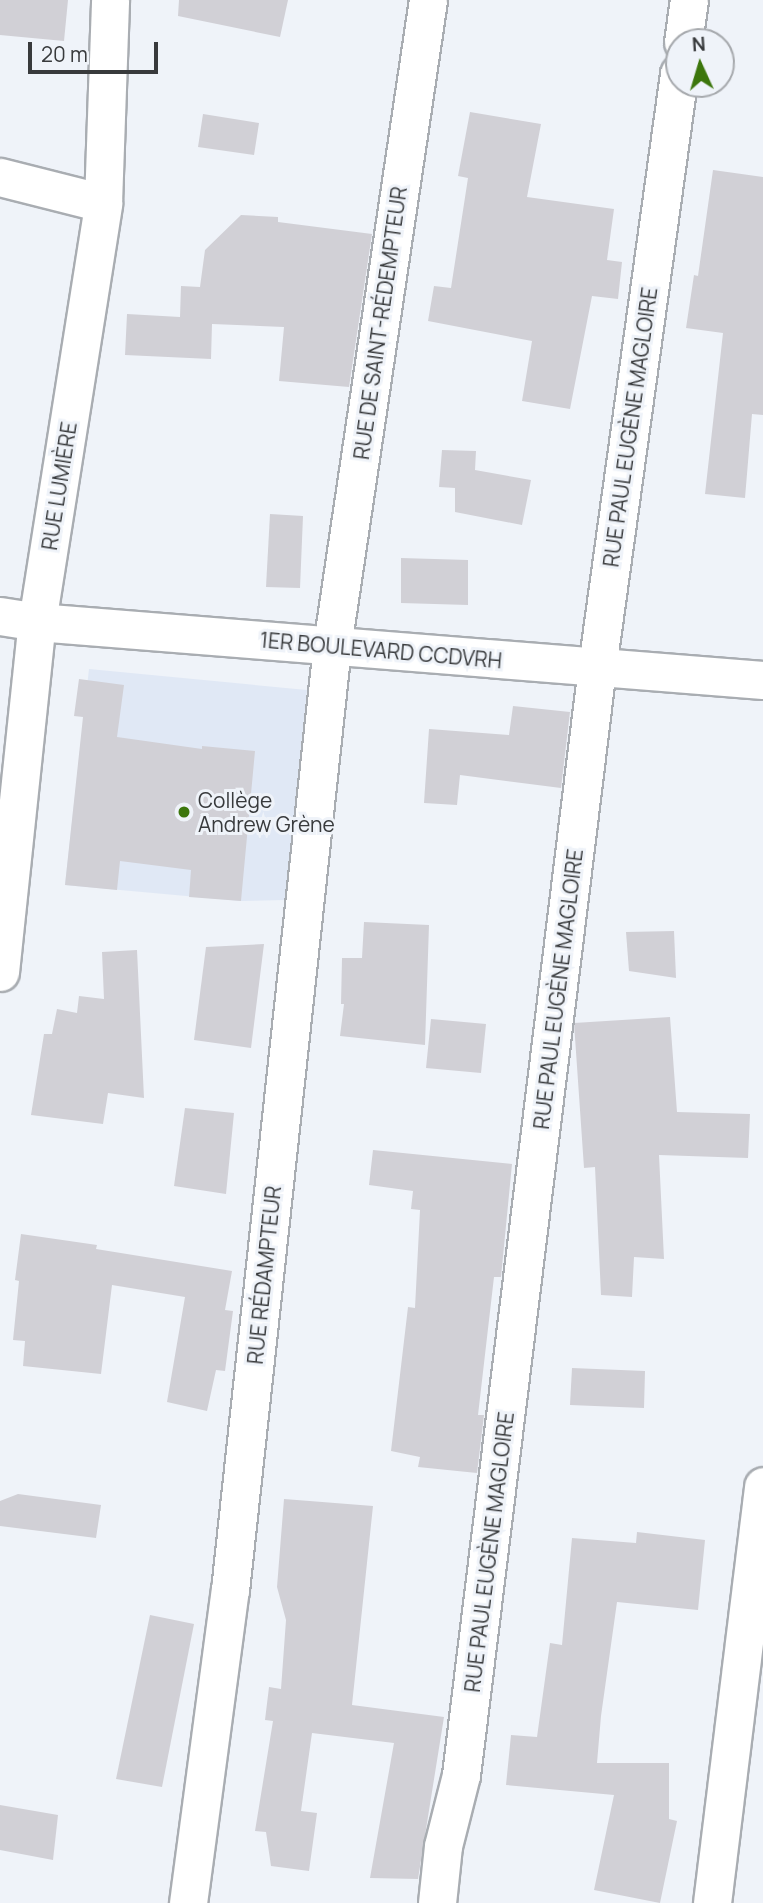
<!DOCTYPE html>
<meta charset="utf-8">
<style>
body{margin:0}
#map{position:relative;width:763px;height:1903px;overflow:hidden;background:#eff3f9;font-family:Manrope,sans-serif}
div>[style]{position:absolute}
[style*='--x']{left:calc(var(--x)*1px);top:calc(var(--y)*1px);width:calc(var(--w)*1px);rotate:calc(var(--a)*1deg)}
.built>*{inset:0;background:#e0e8f5}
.building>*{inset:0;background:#d1d0d6}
.roads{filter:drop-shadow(2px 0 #a9adb2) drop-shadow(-2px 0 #a9adb2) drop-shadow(0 2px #a9adb2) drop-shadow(0 -2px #a9adb2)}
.street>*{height:37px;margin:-18.5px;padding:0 18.5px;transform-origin:18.5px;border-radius:18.5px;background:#fff}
.dots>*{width:19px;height:19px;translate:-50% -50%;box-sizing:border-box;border:4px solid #eff3f9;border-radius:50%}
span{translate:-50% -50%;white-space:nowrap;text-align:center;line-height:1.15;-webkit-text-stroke:6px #eff3f9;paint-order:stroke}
.street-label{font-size:21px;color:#383a3c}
.poi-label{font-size:21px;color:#383a3c}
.left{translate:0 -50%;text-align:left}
.north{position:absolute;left:665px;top:28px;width:70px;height:70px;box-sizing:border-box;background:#eff3f9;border:2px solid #a6a9ad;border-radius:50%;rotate:356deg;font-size:19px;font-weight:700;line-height:28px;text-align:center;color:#383a3c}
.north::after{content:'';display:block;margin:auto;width:24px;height:32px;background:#3c760c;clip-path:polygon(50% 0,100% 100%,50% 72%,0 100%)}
.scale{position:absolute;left:28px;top:42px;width:130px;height:32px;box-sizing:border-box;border:4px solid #383a3c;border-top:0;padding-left:9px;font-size:21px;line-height:24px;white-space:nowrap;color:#383a3c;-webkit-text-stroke:5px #eff3f9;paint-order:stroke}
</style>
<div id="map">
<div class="built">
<div style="clip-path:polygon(89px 669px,307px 690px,285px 900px,241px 901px,65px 885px)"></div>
</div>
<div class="building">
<div style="clip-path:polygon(0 0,68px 0,64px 41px,0 35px)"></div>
<div style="clip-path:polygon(179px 0,288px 0,280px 37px,178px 16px)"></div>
<div style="clip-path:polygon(470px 112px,541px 124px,527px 197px,614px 209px,607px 260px,622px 262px,618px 299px,592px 296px,570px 409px,522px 401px,532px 341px,428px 321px,434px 286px,451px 288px,468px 178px,458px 176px)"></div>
<div style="clip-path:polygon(203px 114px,259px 123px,254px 155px,198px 147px)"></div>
<div style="clip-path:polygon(713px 170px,763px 177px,763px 415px,752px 414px,745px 498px,705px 494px,723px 333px,686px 328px,694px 275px,698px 276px)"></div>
<div style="clip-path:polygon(241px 215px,278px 217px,278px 222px,372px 234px,349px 387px,279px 381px,284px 327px,212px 324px,211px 359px,125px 355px,127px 314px,180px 317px,181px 286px,200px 287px,205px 250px)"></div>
<div style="clip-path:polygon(442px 450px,476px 451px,475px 470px,531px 480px,522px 525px,455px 512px,455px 488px,439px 487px)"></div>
<div style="clip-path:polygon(270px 514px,303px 516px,300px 588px,266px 587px)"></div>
<div style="clip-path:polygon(401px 558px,468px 560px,468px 605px,401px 603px)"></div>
<div style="clip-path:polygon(79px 679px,124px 685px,117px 737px,202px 749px,202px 746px,255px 751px,241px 901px,189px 897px,191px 870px,120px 861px,117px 890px,65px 885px,83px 717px,74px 716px)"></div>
<div style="clip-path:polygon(513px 706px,570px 712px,561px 788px,460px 775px,457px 805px,424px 803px,429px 729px,509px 735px)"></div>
<div style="clip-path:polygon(364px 922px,429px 925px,425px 1045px,340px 1036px,344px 1004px,341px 1004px,342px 958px,362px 958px)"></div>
<div style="clip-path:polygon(674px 931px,676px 978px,629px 971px,626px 932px)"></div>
<div style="clip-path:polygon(264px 944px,251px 1048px,194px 1040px,206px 947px)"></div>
<div style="clip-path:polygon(137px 950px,144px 1098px,108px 1093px,103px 1124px,31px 1115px,44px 1034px,52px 1034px,57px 1009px,77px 1013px,79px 996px,104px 999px,102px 952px)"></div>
<div style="clip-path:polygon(670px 1017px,677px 1112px,750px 1114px,748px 1158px,659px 1155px,664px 1259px,634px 1257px,632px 1297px,601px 1295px,595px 1167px,584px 1168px,574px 1023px)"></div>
<div style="clip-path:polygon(431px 1019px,486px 1024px,481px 1073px,426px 1068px)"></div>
<div style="clip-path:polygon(185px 1108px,234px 1113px,226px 1194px,174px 1186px)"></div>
<div style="clip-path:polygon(373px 1150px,512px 1164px,501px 1277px,494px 1277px,478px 1415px,484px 1415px,477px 1473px,418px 1467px,420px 1457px,391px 1451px,408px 1307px,415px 1308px,420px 1210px,411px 1209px,413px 1191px,369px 1185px)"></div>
<div style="clip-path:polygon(21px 1234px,97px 1245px,96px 1249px,232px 1271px,225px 1310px,233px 1311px,225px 1371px,216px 1370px,207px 1411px,167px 1402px,185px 1297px,112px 1285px,101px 1374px,23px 1366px,25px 1341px,13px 1340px,19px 1281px,15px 1280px)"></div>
<div style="clip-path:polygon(572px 1368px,645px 1371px,644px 1408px,570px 1405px)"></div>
<div style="clip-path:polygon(18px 1494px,101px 1505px,96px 1538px,0 1526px,0 1501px)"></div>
<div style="clip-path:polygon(284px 1499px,373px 1506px,352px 1705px,444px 1717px,418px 1879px,370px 1878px,394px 1743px,312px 1733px,301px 1811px,317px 1813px,309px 1871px,271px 1866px,266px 1832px,255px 1831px,273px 1721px,265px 1720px,269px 1687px,281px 1689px,286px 1620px,277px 1587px)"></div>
<div style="clip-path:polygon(637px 1532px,705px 1540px,698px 1610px,617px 1602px,601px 1716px,597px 1763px,669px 1763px,669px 1819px,677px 1821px,660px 1903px,594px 1890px,614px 1795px,506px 1785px,511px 1735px,537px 1737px,550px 1643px,562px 1645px,572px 1538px,636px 1543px)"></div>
<div style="clip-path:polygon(150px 1615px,194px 1624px,162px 1787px,116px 1779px)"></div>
<div style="clip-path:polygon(0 1805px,58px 1815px,53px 1860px,0 1850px)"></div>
</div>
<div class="roads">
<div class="street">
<div style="--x:683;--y:42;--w:42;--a:-81.9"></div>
<div style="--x:0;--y:177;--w:106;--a:14.2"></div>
<div style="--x:0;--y:616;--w:37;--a:9"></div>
<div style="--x:37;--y:622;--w:728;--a:4.57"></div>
<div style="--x:0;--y:972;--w:352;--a:-84"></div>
<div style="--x:37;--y:622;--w:424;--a:-81"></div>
<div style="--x:103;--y:203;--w:203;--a:-88"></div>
<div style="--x:188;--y:1903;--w:316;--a:-82.4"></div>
<div style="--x:230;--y:1590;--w:949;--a:-83.83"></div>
<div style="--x:332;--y:646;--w:653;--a:-81.55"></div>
<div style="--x:437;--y:1903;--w:57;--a:-84"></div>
<div style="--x:443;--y:1846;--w:73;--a:-75.8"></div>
<div style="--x:461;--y:1775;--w:1116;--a:-83"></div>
<div style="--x:597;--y:667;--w:599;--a:-82.13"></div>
<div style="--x:712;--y:1903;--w:420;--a:-83"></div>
</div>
</div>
<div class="dots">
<div style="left:184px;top:812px;background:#3c760c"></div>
</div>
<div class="street-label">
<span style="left:380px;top:323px;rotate:-82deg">RUE DE SAINT-RÉDEMPTEUR</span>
<span style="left:630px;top:427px;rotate:-82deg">RUE PAUL EUGÈNE MAGLOIRE</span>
<span style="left:59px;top:486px;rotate:-81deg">RUE LUMIÈRE</span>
<span style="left:381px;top:650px;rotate:5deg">1ER BOULEVARD CCDVRH</span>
<span style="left:558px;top:989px;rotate:-83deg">RUE PAUL EUGÈNE MAGLOIRE</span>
<span style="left:264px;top:1275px;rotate:-84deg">RUE RÉDAMPTEUR</span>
<span style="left:489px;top:1552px;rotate:-83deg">RUE PAUL EUGÈNE MAGLOIRE</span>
</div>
<div class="poi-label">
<span class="left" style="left:198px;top:812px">Collège<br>Andrew Grène</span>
</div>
<div class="north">N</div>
<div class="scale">20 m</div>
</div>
